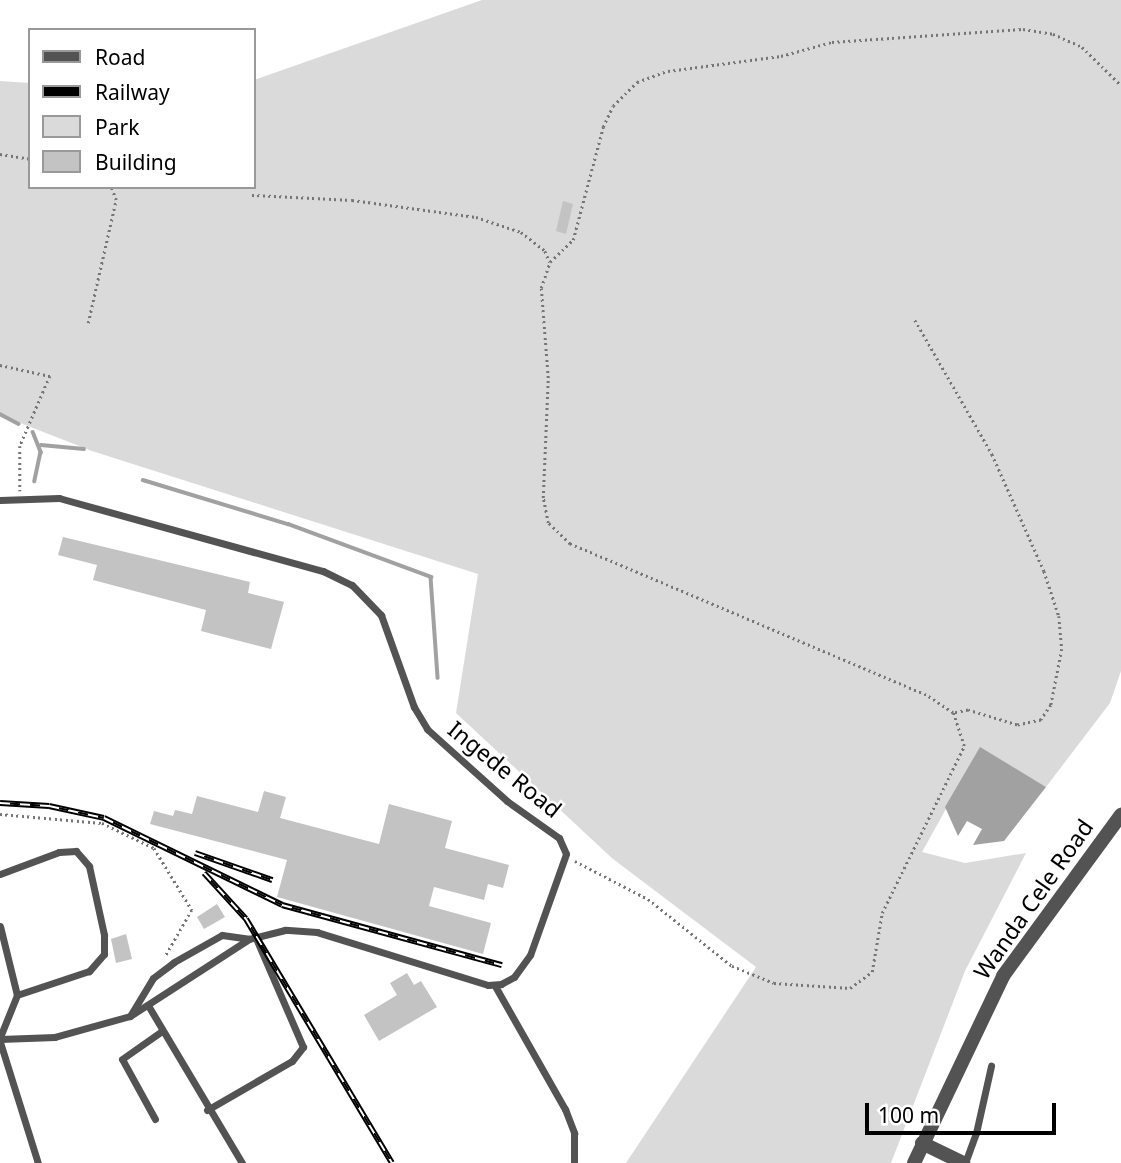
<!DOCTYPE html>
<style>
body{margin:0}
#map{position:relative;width:1121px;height:1163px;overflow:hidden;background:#fff;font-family:"Noto Sans",sans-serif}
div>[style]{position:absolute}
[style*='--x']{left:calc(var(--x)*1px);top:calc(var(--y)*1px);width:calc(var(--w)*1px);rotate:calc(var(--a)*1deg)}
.green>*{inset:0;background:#dadada}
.water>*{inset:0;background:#a1a1a1}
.stream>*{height:3.5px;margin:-1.75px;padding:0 1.75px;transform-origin:1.75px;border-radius:1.75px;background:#a1a1a1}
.building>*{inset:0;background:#c3c3c3}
.path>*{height:2.5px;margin-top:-1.25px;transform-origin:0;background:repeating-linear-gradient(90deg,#757575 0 2px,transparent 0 5.5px)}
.service>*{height:7px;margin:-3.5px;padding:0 3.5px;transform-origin:3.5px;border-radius:3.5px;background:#535353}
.minor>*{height:14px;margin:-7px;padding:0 7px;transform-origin:7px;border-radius:7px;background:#535353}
.tertiary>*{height:14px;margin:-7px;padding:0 7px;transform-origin:7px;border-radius:7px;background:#535353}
.rail>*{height:6px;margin-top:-3px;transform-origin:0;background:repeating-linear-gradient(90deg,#fff 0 10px,#000 0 20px);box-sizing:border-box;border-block:2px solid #000}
span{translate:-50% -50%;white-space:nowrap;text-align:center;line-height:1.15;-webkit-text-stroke:5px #fff;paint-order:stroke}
.street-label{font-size:23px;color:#000}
.legend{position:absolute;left:28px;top:28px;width:228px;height:161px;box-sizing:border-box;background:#fff;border:2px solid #999;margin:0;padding:9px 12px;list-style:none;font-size:21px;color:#000}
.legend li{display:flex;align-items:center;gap:14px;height:35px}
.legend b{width:35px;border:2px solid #999}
.scale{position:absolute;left:865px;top:1103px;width:191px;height:32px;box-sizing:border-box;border:4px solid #000;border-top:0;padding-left:9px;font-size:21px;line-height:24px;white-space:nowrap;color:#000;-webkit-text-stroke:5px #fff;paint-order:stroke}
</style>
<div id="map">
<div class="green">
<div style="clip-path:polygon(482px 0,1121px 0,1121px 671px,1110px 703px,1046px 787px,980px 748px,922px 852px,965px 863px,1026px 853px,965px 971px,891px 1163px,626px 1163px,756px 967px,613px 859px,456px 713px,478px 574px,92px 451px,0 415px,0 81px,30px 83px,30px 187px,254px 187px,254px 80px)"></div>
</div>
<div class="water">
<div style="clip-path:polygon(980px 747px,1046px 787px,1004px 841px,973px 845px,982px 829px,967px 821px,958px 836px,945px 807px)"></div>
</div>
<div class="stream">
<div style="--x:0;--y:414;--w:21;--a:28"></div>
<div style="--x:33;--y:432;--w:22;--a:68"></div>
<div style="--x:41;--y:452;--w:30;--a:102"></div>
<div style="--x:41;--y:445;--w:43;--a:5.3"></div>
<div style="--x:143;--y:480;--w:152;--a:16.9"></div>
<div style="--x:288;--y:524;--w:153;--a:20.3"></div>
<div style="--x:431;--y:577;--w:101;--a:86"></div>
</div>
<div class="building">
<div style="clip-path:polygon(563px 201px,573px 204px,566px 234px,556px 231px)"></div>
<div style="clip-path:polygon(63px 537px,250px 582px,248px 593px,284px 602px,271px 649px,201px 631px,206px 610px,93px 580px,97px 565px,58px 555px)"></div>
<div style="clip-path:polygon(264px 791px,286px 797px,280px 818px,379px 844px,389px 804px,452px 821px,445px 848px,509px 865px,503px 888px,488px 884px,484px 900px,434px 887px,429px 906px,491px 923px,483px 954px,277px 897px,287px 860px,150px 824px,154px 811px,173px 816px,175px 810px,192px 814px,197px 796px,258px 812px)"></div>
<div style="clip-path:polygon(217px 904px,225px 917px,204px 929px,197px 917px)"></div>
<div style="clip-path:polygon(126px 934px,132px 959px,116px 963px,111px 939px)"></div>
<div style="clip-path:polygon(407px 973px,414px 985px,421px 981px,437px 1007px,379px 1041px,364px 1015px,397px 995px,390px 983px)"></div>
</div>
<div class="path">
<div style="--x:0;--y:154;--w:30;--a:9"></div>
<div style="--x:252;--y:195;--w:100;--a:2.9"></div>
<div style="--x:352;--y:200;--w:125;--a:7.8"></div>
<div style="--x:476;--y:217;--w:47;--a:18.4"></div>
<div style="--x:521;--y:232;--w:31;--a:38"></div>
<div style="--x:545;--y:251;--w:12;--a:66"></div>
<div style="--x:915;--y:320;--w:155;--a:60.1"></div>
<div style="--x:992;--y:454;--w:128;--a:66"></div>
<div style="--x:1044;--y:571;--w:47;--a:71.6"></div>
<div style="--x:1059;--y:616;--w:33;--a:85"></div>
<div style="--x:1062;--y:649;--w:57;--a:101.1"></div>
<div style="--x:1051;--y:705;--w:18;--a:124"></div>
<div style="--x:1041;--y:720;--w:25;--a:168"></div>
<div style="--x:1017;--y:725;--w:51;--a:-163"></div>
<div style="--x:968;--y:710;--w:14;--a:168"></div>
<div style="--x:88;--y:323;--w:126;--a:-77.2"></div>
<div style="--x:116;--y:200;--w:14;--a:-111"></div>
<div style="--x:0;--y:365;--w:51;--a:12.4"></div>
<div style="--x:50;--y:376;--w:76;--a:113.2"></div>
<div style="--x:20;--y:446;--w:45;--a:90"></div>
<div style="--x:0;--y:814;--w:102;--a:5"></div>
<div style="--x:102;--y:823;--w:58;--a:25.7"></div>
<div style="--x:154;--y:848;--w:73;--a:58.5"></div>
<div style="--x:192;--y:910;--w:54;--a:119.9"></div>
<div style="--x:575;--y:861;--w:82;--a:27.5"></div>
<div style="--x:648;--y:899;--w:107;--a:38.6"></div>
<div style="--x:732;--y:966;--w:45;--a:22"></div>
<div style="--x:774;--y:983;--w:76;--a:3.8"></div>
<div style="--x:850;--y:988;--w:27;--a:-36"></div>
<div style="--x:872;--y:972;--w:60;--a:-80.4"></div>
<div style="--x:882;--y:913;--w:186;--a:-63.8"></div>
<div style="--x:964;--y:746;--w:35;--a:-108"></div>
<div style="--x:953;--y:713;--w:32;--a:-146"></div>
<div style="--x:926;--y:695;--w:387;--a:-157"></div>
<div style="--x:570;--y:544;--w:30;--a:-136"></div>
<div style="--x:548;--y:523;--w:25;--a:-101"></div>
<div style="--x:543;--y:498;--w:120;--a:-87.6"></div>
<div style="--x:548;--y:378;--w:90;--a:-94.4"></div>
<div style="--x:541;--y:288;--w:28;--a:-71"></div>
<div style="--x:550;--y:262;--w:32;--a:-44"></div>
<div style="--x:573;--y:240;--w:117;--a:-75.1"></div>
<div style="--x:603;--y:127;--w:23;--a:-65"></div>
<div style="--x:613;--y:106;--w:34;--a:-45"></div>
<div style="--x:637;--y:82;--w:33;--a:-20"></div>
<div style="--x:668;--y:71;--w:114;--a:-7.6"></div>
<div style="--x:781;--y:56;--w:53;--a:-15.4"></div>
<div style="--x:832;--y:42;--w:191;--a:-3.9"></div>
<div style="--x:1023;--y:29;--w:30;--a:9"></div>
<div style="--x:1053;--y:34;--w:32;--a:24"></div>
<div style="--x:1082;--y:47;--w:54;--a:44.3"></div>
</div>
<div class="service">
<div style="--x:0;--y:500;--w:59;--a:-1.9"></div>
<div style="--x:59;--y:498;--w:274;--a:15.5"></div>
<div style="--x:323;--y:571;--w:32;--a:26"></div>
<div style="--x:352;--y:585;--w:42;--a:46"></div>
<div style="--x:381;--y:615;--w:98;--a:70.3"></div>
<div style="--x:414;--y:707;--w:26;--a:59"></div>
<div style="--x:427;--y:729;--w:108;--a:42"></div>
<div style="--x:507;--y:801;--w:64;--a:35.4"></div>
<div style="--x:559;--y:838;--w:17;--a:66"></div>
<div style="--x:566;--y:854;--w:107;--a:109.6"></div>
<div style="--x:530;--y:955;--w:27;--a:126"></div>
<div style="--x:514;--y:977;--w:15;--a:152"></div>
<div style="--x:501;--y:984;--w:13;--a:176"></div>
<div style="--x:488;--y:985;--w:179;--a:-162.8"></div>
<div style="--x:317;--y:932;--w:32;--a:-176"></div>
<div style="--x:285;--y:930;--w:37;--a:166"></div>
<div style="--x:249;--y:939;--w:142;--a:147.1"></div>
<div style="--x:130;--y:1016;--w:78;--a:164.4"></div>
<div style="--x:55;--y:1037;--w:55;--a:177.9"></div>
<div style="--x:0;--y:874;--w:63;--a:-20.4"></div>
<div style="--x:59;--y:852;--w:17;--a:-3"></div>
<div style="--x:76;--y:851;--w:20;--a:49"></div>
<div style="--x:89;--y:866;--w:71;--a:77.7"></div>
<div style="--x:104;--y:935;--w:19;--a:90"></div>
<div style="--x:104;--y:954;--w:23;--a:131"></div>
<div style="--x:89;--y:971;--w:76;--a:161.6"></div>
<div style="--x:0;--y:926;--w:71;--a:76.2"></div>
<div style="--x:17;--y:995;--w:45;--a:112"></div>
<div style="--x:495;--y:986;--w:142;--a:60.4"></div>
<div style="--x:565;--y:1109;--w:26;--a:69"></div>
<div style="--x:574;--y:1133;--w:30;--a:90"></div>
<div style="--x:149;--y:1007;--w:182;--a:59.2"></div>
<div style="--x:130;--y:1016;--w:44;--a:-58.8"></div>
<div style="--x:153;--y:978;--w:26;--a:-37"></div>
<div style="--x:174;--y:962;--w:55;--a:-29.4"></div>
<div style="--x:222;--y:935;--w:27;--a:8"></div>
<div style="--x:0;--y:1042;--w:127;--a:72.6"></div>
<div style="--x:207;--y:1110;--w:98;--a:-30"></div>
<div style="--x:292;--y:1061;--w:18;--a:-52"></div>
<div style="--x:303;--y:1047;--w:121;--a:-113.4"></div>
<div style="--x:155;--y:1119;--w:68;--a:-118.8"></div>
<div style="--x:122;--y:1059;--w:49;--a:-35"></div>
<div style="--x:965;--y:1163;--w:32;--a:-70"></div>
<div style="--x:976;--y:1133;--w:69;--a:-77.4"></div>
</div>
<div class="minor">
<div style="--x:922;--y:1143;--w:46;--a:26"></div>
</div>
<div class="tertiary">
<div style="--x:914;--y:1163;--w:207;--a:-64.5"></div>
<div style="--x:1003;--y:976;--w:200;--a:-53.8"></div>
</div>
<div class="rail">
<div style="--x:0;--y:803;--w:49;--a:3.5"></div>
<div style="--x:49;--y:806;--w:56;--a:12.3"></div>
<div style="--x:104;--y:818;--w:198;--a:26"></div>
<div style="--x:282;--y:905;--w:228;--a:15.3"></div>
<div style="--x:195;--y:853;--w:82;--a:19.3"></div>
<div style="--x:204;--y:873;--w:62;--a:47.6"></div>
<div style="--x:246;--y:919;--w:284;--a:59.1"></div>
</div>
<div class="street-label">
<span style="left:505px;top:769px;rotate:39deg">Ingede Road</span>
<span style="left:1033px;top:899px;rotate:-55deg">Wanda Cele Road</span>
</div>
<ul class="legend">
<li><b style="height:9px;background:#535353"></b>Road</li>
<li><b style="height:9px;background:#000"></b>Railway</li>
<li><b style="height:19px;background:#dadada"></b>Park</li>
<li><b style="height:19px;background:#c3c3c3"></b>Building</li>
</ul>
<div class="scale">100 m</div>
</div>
